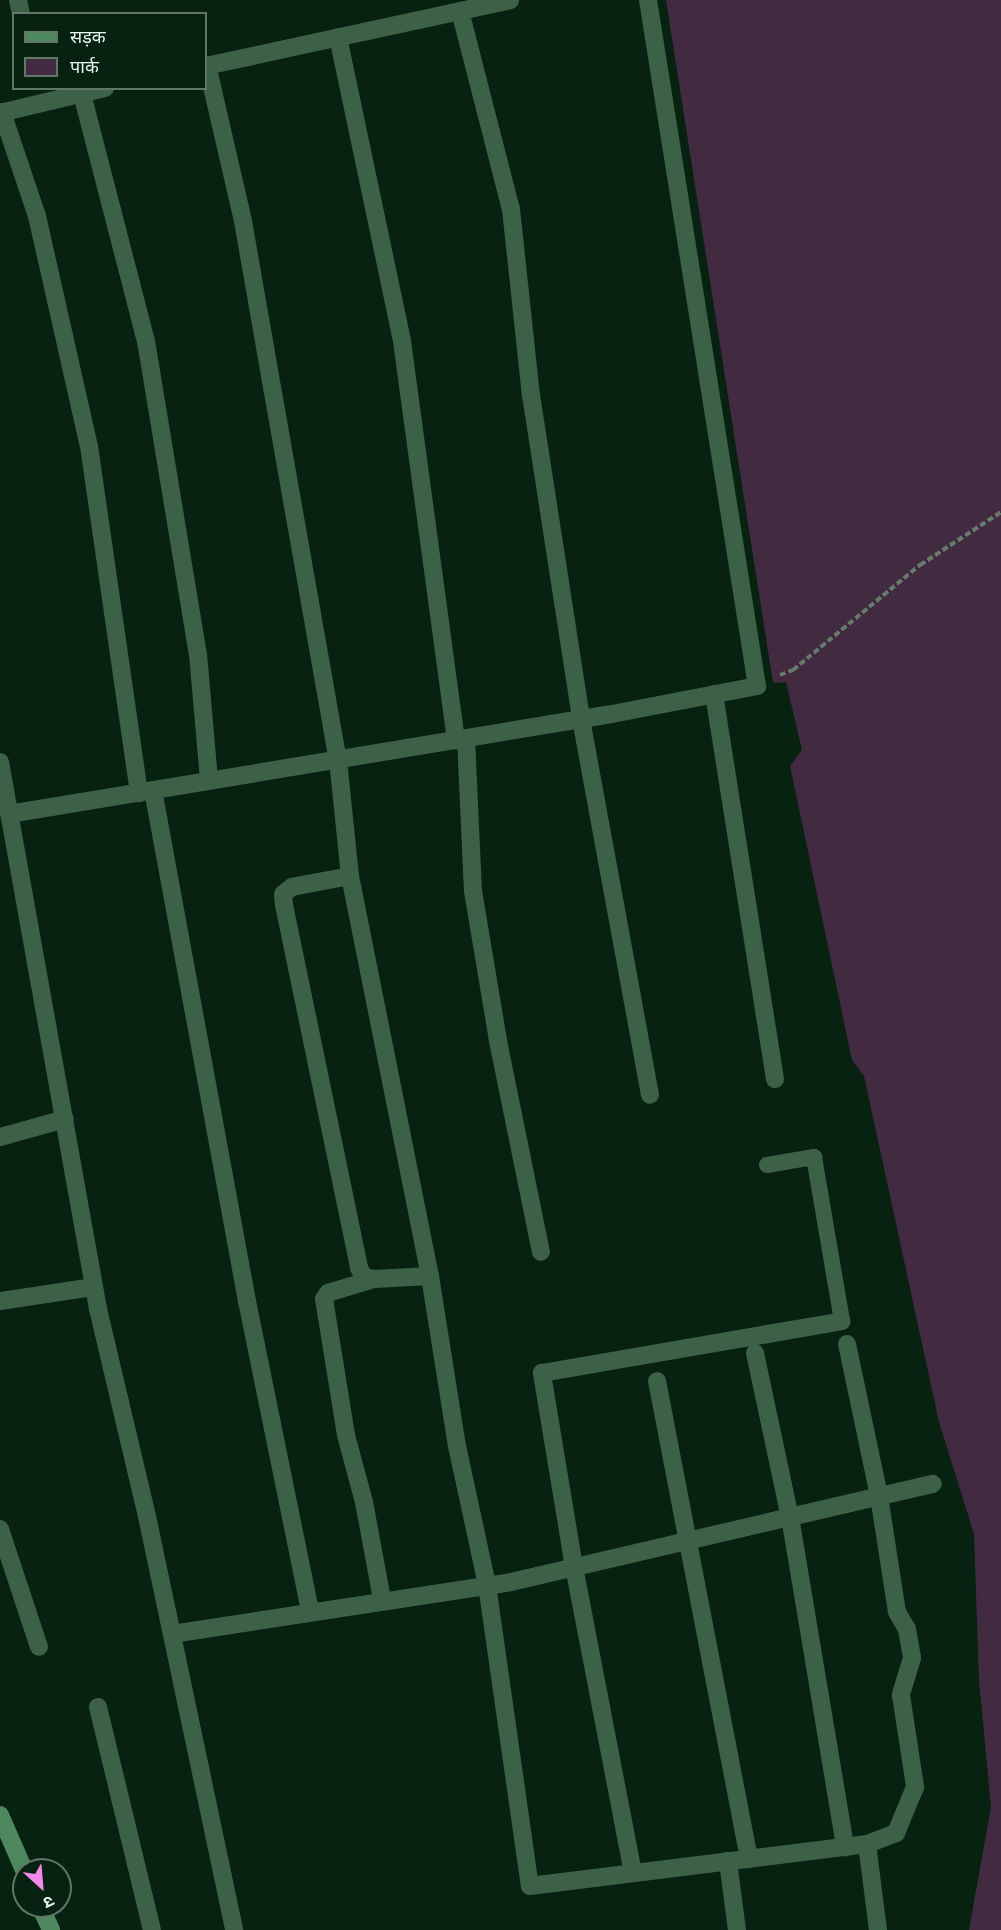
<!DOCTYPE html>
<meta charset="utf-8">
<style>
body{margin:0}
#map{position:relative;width:1001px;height:1930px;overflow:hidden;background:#082211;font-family:"Golos Text","Noto Sans Devanagari",sans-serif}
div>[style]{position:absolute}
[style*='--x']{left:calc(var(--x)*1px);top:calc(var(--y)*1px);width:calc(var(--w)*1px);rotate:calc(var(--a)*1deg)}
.green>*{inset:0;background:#422a41}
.path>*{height:4px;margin-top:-2px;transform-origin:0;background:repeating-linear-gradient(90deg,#667b6c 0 6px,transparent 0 9px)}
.lane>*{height:16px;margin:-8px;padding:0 8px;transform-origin:8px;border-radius:8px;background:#3d6147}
.street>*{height:18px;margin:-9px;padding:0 9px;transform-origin:9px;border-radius:9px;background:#3d6147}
.secondary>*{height:18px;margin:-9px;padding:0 9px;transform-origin:9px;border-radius:9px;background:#4d885f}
span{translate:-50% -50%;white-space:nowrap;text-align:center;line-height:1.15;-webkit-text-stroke:4.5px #082211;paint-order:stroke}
.legend{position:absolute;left:12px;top:12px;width:195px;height:78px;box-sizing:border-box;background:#082211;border:2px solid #617768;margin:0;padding:8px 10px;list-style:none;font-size:18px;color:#e7f7eb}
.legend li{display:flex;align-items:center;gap:12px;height:30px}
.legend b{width:30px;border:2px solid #617768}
.north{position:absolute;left:12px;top:1858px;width:60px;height:60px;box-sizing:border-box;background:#082211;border:2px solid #617768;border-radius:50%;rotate:154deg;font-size:16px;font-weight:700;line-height:24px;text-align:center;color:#e7f7eb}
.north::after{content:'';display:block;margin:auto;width:21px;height:27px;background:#f589ee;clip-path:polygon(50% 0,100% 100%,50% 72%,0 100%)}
</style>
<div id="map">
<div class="green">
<div style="clip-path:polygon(666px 0,1001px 0,1001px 1930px,969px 1930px,991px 1807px,979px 1680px,974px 1534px,939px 1422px,864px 1076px,852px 1060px,790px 766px,802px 750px,786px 682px,773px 683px)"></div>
</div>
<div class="path">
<div style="--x:780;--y:675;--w:14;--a:-21"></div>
<div style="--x:793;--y:670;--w:165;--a:-39.6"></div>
<div style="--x:920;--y:565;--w:97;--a:-33.2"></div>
</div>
<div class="lane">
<div style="--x:767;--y:1165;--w:48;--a:-9.7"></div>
<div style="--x:814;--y:1157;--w:166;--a:80.3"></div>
</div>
<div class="street">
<div style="--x:18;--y:0;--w:14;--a:78"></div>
<div style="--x:460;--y:11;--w:204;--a:75.6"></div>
<div style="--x:511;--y:209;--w:187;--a:83.9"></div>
<div style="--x:531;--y:395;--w:328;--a:81.2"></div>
<div style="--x:581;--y:719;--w:382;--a:79.6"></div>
<div style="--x:338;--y:37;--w:311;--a:78.1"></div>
<div style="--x:402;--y:341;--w:403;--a:82.3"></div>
<div style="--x:207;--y:65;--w:160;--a:77"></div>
<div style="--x:243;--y:221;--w:169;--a:80.1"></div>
<div style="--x:272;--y:387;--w:379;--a:80"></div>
<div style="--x:338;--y:760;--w:117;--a:84.1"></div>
<div style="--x:350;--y:876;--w:59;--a:169.3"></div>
<div style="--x:292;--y:887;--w:11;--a:142"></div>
<div style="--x:283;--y:894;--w:11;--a:85"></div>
<div style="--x:284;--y:905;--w:371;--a:78.3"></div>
<div style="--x:359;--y:1268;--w:10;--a:61"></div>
<div style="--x:364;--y:1277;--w:10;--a:11"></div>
<div style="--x:374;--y:1279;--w:56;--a:-3.1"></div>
<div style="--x:430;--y:1276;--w:172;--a:81"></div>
<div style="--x:457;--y:1446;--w:142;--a:77.8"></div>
<div style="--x:487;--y:1585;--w:304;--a:81.9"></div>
<div style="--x:530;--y:1886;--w:340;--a:-7.1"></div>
<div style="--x:206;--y:66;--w:311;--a:-12.2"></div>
<div style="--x:82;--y:94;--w:255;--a:75.5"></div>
<div style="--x:146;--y:341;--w:317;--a:80.6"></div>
<div style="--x:198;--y:654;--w:127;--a:85"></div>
<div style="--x:2;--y:112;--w:110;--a:71.4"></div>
<div style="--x:37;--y:216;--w:236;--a:77.3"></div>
<div style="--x:89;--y:446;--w:351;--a:81.8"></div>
<div style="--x:0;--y:113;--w:108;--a:-13.4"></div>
<div style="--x:714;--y:694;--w:390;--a:81"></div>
<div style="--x:466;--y:738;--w:153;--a:87.4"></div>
<div style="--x:473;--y:891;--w:152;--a:80.5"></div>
<div style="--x:498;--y:1041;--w:215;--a:78.5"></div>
<div style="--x:0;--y:762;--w:556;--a:79.84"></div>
<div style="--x:98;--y:1309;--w:218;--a:76.7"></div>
<div style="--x:148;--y:1521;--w:418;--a:78.1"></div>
<div style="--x:153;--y:790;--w:520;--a:79.58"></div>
<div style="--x:247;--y:1301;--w:316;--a:78.5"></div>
<div style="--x:9;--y:814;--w:611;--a:-9.42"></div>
<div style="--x:612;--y:714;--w:148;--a:-10.9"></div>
<div style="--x:757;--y:686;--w:695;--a:-99.03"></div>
<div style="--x:350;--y:876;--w:408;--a:78.7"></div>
<div style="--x:0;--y:1137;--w:67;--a:-15.5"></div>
<div style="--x:374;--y:1279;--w:48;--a:163.1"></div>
<div style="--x:328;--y:1293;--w:7;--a:124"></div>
<div style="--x:324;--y:1299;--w:138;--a:80.8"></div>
<div style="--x:346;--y:1435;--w:69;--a:75"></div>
<div style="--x:364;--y:1502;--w:99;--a:79.5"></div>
<div style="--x:0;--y:1301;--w:95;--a:-8.5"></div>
<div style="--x:847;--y:1344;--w:155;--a:78.1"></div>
<div style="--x:879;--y:1496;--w:117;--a:81.2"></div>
<div style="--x:897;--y:1612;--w:20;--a:60"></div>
<div style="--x:907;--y:1629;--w:29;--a:80"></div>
<div style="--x:912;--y:1658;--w:39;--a:107"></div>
<div style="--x:901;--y:1695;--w:93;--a:81.3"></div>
<div style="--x:915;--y:1787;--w:50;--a:112.4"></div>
<div style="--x:896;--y:1833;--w:31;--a:159"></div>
<div style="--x:867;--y:1844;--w:87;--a:82.7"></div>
<div style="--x:755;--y:1353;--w:168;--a:78"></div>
<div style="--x:790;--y:1517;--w:335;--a:80.5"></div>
<div style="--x:657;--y:1381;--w:487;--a:79.1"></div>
<div style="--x:0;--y:1529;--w:124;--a:71.7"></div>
<div style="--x:172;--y:1634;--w:343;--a:-8.7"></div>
<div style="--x:511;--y:1582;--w:433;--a:-13.1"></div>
<div style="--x:98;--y:1707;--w:229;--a:76.4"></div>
<div style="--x:728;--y:1861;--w:70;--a:82.6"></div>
<div style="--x:633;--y:1873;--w:312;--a:-100.9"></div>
<div style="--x:574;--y:1567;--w:197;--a:-99.4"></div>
<div style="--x:542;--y:1373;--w:304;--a:-9.8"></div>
</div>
<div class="secondary">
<div style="--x:0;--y:1815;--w:60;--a:66.4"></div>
<div style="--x:40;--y:1906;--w:26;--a:65"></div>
</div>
<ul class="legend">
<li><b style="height:8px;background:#4d885f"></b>सड़क</li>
<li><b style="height:16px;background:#422a41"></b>पार्क</li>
</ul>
<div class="north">उ</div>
</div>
